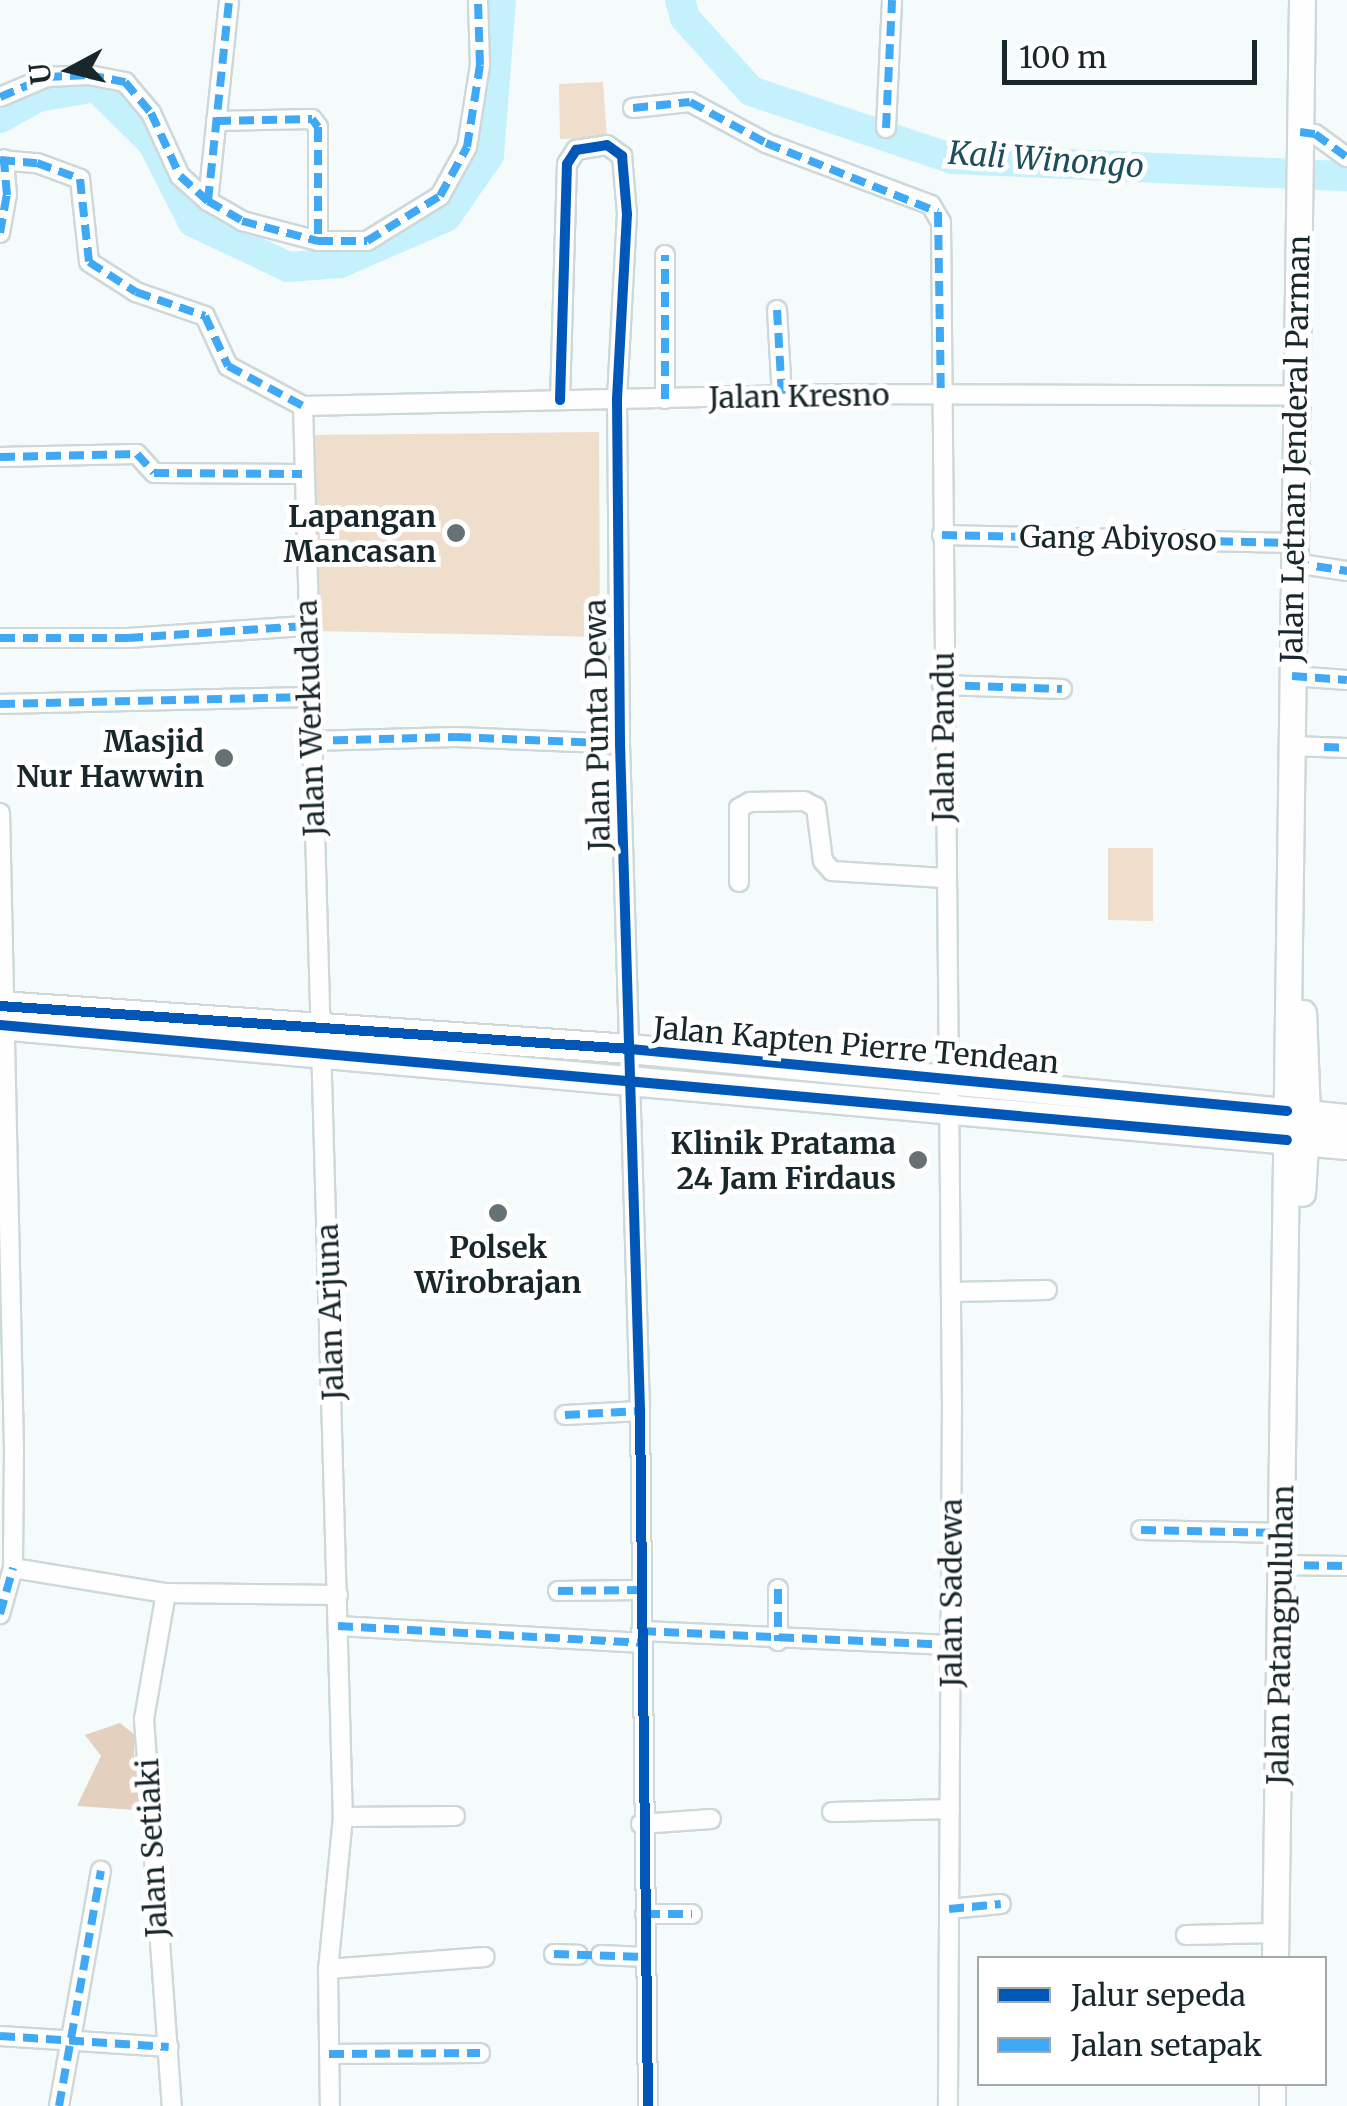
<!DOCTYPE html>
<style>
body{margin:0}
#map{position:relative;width:1347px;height:2106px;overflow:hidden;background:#f5fafb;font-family:Merriweather,serif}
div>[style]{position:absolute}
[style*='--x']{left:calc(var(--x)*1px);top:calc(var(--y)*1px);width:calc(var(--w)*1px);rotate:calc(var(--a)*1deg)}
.green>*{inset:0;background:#f0decc}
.forest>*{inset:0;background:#e3d0be}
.river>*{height:30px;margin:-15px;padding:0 15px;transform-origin:15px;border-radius:15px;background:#c5f1fc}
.roads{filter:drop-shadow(2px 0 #cdd8da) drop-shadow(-2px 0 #cdd8da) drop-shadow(0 2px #cdd8da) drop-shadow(0 -2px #cdd8da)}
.street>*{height:18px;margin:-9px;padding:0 9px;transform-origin:9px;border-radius:9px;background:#fefefe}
.secondary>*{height:25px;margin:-12.5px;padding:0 12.5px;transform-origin:12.5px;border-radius:12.5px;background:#fefefe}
.primary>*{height:28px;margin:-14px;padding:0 14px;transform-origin:14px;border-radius:14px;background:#fefefe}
.quiet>*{height:8px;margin-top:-4px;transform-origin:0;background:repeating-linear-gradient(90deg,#3fa9f5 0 15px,transparent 0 23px)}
.cycleway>*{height:10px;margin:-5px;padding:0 5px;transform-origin:5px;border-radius:5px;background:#0057b8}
.dots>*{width:28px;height:28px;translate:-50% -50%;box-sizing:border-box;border:5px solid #fff;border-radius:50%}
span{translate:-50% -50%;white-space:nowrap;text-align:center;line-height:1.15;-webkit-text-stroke:10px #fff;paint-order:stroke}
.street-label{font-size:30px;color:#17272b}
.poi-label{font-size:30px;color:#17272b;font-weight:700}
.right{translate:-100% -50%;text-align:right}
.water-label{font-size:32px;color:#1c4f5b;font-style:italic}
.legend{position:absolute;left:977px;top:1956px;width:350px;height:130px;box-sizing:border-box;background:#fff;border:2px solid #a2a9aa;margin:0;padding:12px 18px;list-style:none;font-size:30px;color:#17272b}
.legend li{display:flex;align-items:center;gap:20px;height:50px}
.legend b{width:50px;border:2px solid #a2a9aa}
.north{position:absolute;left:20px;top:20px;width:100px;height:100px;-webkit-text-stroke:8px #fff;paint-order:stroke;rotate:263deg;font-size:28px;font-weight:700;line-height:40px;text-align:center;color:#17272b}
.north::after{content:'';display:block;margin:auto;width:35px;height:45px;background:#17272b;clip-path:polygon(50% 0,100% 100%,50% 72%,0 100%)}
.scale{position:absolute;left:1002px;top:40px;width:255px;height:45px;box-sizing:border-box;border:5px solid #17272b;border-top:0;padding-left:12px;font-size:30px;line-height:35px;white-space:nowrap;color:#17272b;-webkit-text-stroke:8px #fff;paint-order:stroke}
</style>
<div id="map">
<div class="green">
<div style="clip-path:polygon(603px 82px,607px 138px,560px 139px,559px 84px)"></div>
<div style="clip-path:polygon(599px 432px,600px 637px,315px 631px,311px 435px)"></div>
<div style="clip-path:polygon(1108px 848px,1153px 848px,1153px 921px,1108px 920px)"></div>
</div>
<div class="forest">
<div style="clip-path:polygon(120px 1723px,135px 1735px,134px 1755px,147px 1769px,150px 1811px,77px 1806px,101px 1756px,85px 1735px)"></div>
</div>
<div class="river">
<div style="--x:680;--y:0;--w:19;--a:74"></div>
<div style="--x:685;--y:18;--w:98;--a:47.9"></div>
<div style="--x:751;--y:91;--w:213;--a:18.6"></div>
<div style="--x:953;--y:159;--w:394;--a:2.5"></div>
<div style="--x:0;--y:118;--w:43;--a:-28.9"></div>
<div style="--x:38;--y:97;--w:59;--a:-9.8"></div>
<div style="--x:96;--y:87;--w:78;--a:44.5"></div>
<div style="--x:152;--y:142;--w:90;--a:62.9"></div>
<div style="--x:193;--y:222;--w:105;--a:25.3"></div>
<div style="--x:288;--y:267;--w:52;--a:-4.4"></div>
<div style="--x:340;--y:263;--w:116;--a:-23.5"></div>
<div style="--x:446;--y:217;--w:75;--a:-55.3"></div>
<div style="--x:489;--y:155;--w:155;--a:-85.6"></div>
</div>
<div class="roads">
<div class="street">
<div style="--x:0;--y:97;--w:51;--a:-23.1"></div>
<div style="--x:47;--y:77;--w:42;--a:-2.7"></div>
<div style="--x:89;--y:75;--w:37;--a:11"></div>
<div style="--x:125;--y:82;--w:40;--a:50"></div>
<div style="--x:151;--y:113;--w:69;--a:65.3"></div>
<div style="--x:180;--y:176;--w:38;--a:42"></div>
<div style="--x:208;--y:201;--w:39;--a:30"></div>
<div style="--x:242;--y:221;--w:79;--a:14.7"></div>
<div style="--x:318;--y:241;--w:49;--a:0"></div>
<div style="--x:367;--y:241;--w:86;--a:-31.7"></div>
<div style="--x:440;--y:196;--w:56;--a:-61.1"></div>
<div style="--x:467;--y:147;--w:83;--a:-81"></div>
<div style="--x:480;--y:65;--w:65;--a:-91.8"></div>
<div style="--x:633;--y:108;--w:57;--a:-6"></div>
<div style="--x:690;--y:102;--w:86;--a:28.3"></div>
<div style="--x:766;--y:143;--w:176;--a:20.6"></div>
<div style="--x:931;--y:205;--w:20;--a:60"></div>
<div style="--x:941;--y:222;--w:1179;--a:89.47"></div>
<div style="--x:952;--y:1401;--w:705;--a:90.33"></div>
<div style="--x:216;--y:121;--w:96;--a:-1.2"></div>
<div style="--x:312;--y:119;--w:10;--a:53"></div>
<div style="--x:318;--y:127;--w:114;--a:90"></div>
<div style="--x:886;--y:128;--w:128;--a:-87.3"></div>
<div style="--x:1300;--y:132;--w:15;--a:8"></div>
<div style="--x:1315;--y:134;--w:39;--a:36"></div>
<div style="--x:0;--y:160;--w:37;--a:5"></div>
<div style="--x:37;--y:163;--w:46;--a:20.4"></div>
<div style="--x:80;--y:179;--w:83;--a:83.8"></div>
<div style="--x:89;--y:262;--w:56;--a:32.6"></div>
<div style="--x:136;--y:292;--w:73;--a:19.2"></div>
<div style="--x:205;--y:316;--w:55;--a:65.3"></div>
<div style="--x:228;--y:366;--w:85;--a:28.1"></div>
<div style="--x:208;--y:201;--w:202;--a:-84"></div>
<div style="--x:0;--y:233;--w:39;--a:-80"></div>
<div style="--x:7;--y:195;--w:36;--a:-95"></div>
<div style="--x:777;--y:310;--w:86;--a:86.7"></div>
<div style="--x:665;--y:399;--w:144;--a:-90"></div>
<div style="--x:560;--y:400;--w:236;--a:-88.3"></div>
<div style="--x:567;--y:164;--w:17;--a:-57"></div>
<div style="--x:576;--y:150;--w:31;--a:-9"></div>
<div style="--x:607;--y:145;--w:19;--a:36"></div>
<div style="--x:622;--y:156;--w:58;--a:85.1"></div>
<div style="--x:627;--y:214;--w:186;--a:93.1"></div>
<div style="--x:617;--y:400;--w:344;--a:89.5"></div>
<div style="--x:620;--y:744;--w:667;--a:88.28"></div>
<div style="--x:640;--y:1411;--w:695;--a:89.34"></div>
<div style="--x:303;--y:406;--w:1412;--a:88.38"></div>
<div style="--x:343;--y:1817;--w:153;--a:95.6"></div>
<div style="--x:328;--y:1969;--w:137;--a:89.2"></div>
<div style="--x:303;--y:406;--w:533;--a:-1.29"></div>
<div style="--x:836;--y:394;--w:459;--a:0.2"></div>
<div style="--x:0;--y:457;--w:137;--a:-1.3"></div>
<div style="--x:137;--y:454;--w:25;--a:48"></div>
<div style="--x:154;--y:473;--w:148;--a:0.4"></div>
<div style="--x:942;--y:535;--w:351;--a:1.3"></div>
<div style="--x:1294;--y:563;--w:54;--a:8.6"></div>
<div style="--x:0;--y:638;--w:128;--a:0"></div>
<div style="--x:128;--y:638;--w:177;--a:-3.9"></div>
<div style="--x:1292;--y:676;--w:55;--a:4.2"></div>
<div style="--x:942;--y:685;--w:120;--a:1.9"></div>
<div style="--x:0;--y:704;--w:308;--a:-1.3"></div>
<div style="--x:310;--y:741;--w:146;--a:-1.6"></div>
<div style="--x:456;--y:737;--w:164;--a:2.4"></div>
<div style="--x:1291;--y:746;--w:56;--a:2"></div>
<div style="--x:0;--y:813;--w:635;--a:88.74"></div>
<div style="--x:14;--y:1448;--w:120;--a:90.5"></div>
<div style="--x:13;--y:1568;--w:48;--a:105.8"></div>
<div style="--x:739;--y:882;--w:74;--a:-90"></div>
<div style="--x:739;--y:808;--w:13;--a:-29"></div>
<div style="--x:750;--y:802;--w:54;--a:-1.1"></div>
<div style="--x:804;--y:801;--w:13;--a:27"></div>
<div style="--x:816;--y:807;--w:54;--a:82.6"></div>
<div style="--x:823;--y:861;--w:13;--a:48"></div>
<div style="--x:832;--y:871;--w:112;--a:3.6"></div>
<div style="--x:951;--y:1292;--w:96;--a:-1.2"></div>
<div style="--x:565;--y:1415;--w:75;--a:-3.1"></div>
<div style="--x:1141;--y:1530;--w:141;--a:1.2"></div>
<div style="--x:1281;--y:1565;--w:66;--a:0.9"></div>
<div style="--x:13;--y:1568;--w:155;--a:9.3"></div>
<div style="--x:166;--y:1593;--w:172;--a:0.7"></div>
<div style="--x:778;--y:1589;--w:52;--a:90"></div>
<div style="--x:558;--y:1591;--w:82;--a:-0.7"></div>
<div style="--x:166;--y:1593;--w:128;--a:99.9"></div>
<div style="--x:144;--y:1719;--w:388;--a:85.9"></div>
<div style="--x:338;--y:1626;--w:302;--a:3.2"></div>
<div style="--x:641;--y:1631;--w:310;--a:2.6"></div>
<div style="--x:832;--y:1812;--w:118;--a:-1.5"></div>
<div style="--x:343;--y:1817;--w:112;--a:-0.5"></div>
<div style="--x:641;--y:1824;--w:70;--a:-4.1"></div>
<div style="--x:949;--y:1909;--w:52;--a:-5.5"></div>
<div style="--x:645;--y:1914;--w:47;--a:0"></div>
<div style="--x:1186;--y:1935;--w:89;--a:-1.3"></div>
<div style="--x:554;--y:1954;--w:24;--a:2"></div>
<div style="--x:601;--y:1955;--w:44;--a:2.6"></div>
<div style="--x:328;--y:1969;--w:157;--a:-4.4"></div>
<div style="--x:0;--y:2036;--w:169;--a:3.7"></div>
<div style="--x:329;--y:2054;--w:151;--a:-0.4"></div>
<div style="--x:59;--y:2106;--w:239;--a:-79.9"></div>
</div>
<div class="secondary">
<div style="--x:1302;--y:1193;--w:78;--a:-86.3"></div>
<div style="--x:1307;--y:1115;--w:102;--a:-92.2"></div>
<div style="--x:1275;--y:1958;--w:1958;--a:-89.21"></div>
<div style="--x:1272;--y:2106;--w:22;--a:-90"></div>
</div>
<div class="primary">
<div style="--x:0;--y:1006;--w:631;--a:3.9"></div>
<div style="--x:630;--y:1049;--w:720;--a:5.58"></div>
<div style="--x:0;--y:1025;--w:1352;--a:5.09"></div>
</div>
</div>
<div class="quiet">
<div style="--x:0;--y:97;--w:51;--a:-23.1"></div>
<div style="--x:47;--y:77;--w:42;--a:-2.7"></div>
<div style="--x:89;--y:75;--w:37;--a:11"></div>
<div style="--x:125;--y:82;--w:40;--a:50"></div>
<div style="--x:151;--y:113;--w:69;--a:65.3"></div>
<div style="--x:180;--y:176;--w:38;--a:42"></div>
<div style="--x:208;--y:201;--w:39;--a:30"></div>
<div style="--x:242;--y:221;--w:79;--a:14.7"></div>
<div style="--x:318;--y:241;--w:49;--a:0"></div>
<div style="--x:367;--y:241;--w:86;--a:-31.7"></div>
<div style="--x:440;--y:196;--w:56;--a:-61.1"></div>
<div style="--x:467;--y:147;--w:83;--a:-81"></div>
<div style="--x:480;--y:65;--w:65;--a:-91.8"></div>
<div style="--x:633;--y:108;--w:57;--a:-6"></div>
<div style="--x:690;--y:102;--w:86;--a:28.3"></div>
<div style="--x:766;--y:143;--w:185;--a:21.9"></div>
<div style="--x:938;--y:212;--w:183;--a:89.1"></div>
<div style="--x:216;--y:121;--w:96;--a:-1.2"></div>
<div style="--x:312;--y:119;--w:10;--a:53"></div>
<div style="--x:318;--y:127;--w:114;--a:90"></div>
<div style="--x:886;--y:128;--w:128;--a:-87.3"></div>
<div style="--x:1300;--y:132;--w:15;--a:8"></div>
<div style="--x:1315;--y:134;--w:39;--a:36"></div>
<div style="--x:0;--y:160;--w:37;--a:5"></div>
<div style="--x:37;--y:163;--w:46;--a:20.4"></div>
<div style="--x:80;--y:179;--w:83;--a:83.8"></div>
<div style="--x:89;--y:262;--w:56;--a:32.6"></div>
<div style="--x:136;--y:292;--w:73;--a:19.2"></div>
<div style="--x:205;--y:316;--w:55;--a:65.3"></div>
<div style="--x:228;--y:366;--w:85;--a:28.1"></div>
<div style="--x:208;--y:201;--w:202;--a:-84"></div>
<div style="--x:0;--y:233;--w:39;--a:-80"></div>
<div style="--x:7;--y:195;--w:36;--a:-95"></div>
<div style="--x:777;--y:310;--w:86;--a:86.7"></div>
<div style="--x:665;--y:399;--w:144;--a:-90"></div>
<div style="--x:0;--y:457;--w:137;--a:-1.3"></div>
<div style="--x:137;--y:454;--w:25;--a:48"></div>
<div style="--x:154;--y:473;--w:148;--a:0.4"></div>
<div style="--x:942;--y:535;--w:351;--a:1.3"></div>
<div style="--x:1294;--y:563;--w:54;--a:8.6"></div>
<div style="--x:0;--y:638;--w:128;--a:0"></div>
<div style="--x:128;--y:638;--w:177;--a:-3.9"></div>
<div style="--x:1292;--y:676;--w:55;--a:4.2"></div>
<div style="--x:942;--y:685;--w:120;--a:1.9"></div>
<div style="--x:0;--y:704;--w:308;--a:-1.3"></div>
<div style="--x:310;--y:741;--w:146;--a:-1.6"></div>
<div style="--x:456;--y:737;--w:164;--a:2.4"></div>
<div style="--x:1324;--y:747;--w:23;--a:2"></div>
<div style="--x:565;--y:1415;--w:75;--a:-3.1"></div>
<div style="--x:1141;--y:1530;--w:141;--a:1.2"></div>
<div style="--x:1281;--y:1565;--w:66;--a:0.9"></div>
<div style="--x:778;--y:1589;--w:52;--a:90"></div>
<div style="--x:558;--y:1591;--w:82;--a:-0.7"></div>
<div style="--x:0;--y:1614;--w:48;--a:-74.2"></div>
<div style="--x:338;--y:1626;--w:302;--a:3.2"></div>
<div style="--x:641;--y:1631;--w:310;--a:2.6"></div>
<div style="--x:949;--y:1909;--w:52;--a:-5.5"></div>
<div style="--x:645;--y:1914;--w:47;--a:0"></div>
<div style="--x:554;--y:1954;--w:91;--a:1.9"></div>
<div style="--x:0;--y:2036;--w:169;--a:3.7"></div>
<div style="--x:329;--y:2054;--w:151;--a:-0.4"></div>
<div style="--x:59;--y:2106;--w:239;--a:-79.9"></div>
</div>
<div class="cycleway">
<div style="--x:560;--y:400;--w:236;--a:-88.3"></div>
<div style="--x:567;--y:164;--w:17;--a:-57"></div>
<div style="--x:576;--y:150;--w:31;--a:-9"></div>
<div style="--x:607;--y:145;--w:19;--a:36"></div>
<div style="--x:622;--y:156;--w:58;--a:85.1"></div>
<div style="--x:627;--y:214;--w:186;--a:93.1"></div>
<div style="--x:617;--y:400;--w:344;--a:89.5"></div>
<div style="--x:620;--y:744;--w:667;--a:88.28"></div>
<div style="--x:640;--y:1411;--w:695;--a:89.34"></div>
<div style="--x:0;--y:1006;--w:631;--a:3.9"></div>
<div style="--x:630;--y:1049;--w:660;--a:5.39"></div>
<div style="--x:0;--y:1025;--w:1292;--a:5.11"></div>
</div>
<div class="dots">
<div style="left:456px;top:533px;background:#657174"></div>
<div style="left:224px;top:758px;background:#657174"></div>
<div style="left:918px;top:1160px;background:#657174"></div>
<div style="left:498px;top:1213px;background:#657174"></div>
</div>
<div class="street-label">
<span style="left:799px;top:396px;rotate:-1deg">Jalan Kresno</span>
<span style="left:1295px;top:449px;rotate:-89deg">Jalan Letnan Jenderal Parman</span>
<span style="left:1118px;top:538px;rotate:1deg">Gang Abiyoso</span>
<span style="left:310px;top:718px;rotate:-92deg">Jalan Werkudara</span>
<span style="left:597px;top:725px;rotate:-91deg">Jalan Punta Dewa</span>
<span style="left:943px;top:737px;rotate:-90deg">Jalan Pandu</span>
<span style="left:856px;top:1045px;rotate:5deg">Jalan Kapten Pierre Tendean</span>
<span style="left:330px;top:1312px;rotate:-92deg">Jalan Arjuna</span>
<span style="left:951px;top:1593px;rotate:-90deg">Jalan Sadewa</span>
<span style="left:1280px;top:1635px;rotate:-89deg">Jalan Patangpuluhan</span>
<span style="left:152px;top:1848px;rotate:-93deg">Jalan Setiaki</span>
</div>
<div class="poi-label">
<span class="right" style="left:436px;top:533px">Lapangan<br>Mancasan</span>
<span class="right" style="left:204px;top:758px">Masjid<br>Nur Hawwin</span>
<span class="right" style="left:896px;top:1160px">Klinik Pratama<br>24 Jam Firdaus</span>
<span style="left:498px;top:1264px">Polsek<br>Wirobrajan</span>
</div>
<div class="water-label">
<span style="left:1046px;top:160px;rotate:4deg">Kali Winongo</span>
</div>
<ul class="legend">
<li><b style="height:12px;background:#0057b8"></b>Jalur sepeda</li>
<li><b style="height:12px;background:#3fa9f5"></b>Jalan setapak</li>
</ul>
<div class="north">U</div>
<div class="scale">100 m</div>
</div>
